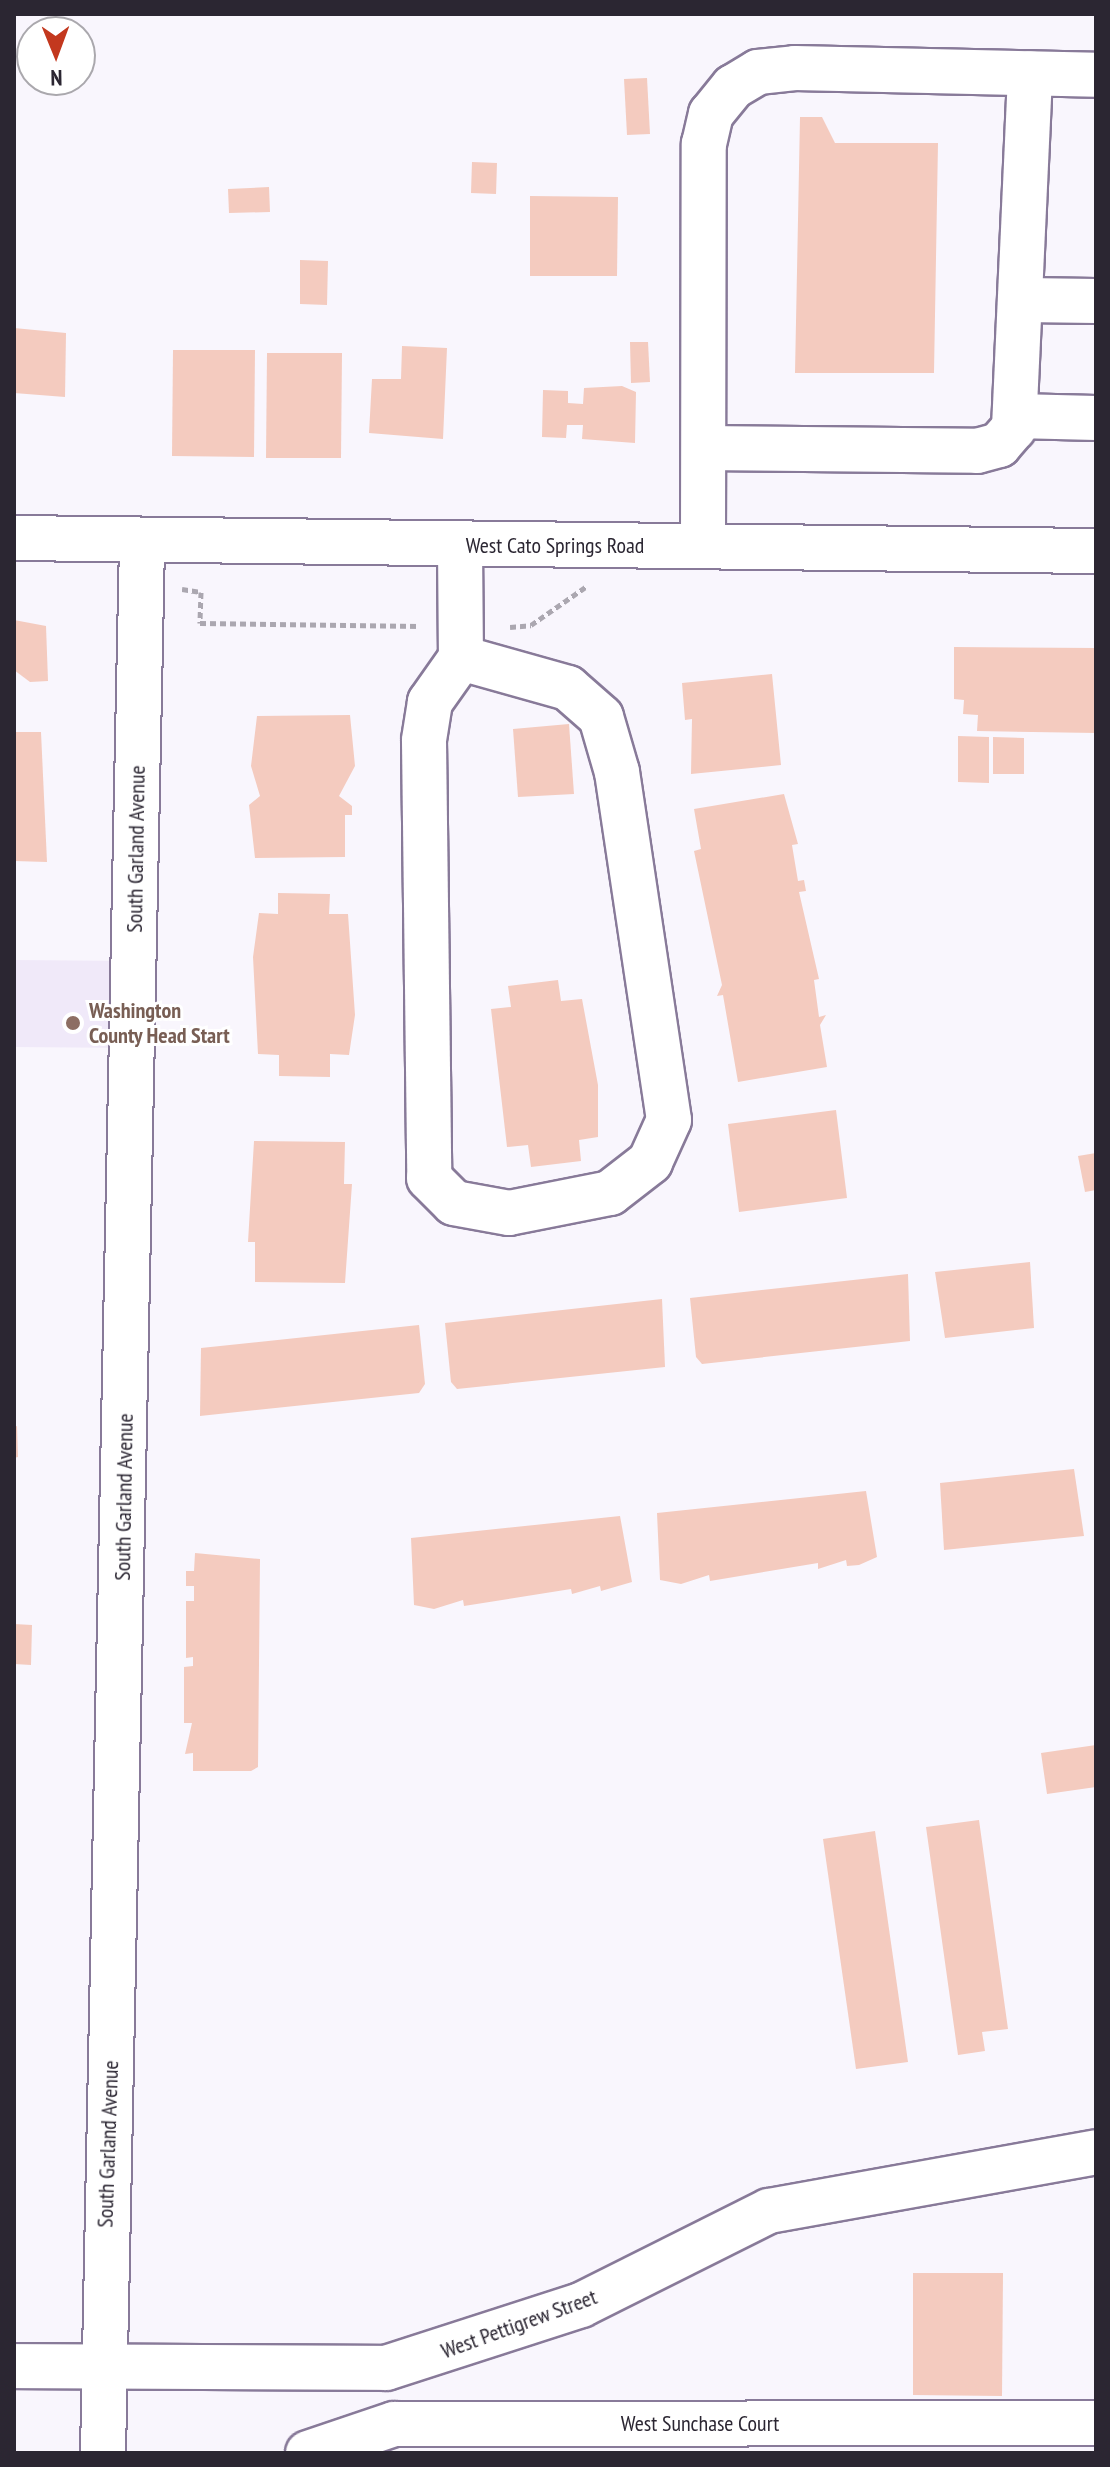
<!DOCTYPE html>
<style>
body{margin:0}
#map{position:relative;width:1110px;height:2467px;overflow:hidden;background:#f9f6fd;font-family:"PT Sans Narrow",sans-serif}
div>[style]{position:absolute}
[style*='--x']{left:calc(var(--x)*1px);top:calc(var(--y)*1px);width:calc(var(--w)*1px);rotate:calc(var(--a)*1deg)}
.built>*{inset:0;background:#f0e9f9}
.building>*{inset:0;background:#f4cbbf}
.path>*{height:5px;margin-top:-2.5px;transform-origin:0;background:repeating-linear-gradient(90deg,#aba7b0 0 6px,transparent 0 10px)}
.roads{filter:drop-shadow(2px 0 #887a99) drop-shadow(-2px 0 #887a99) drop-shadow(0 2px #887a99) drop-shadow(0 -2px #887a99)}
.minor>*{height:44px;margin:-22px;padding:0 22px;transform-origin:22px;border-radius:22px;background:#fff}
.dots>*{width:22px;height:22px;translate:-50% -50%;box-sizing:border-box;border:4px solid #fff;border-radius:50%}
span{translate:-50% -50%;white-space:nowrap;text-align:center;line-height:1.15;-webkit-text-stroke:6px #fff;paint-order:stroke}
.street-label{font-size:22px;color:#2b2632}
.education-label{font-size:22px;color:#785e54;font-weight:700}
.left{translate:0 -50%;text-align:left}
.frame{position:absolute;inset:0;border:16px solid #2b2632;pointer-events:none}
.north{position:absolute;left:16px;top:16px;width:80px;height:80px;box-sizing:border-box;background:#fff;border:2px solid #aaa8ad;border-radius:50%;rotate:179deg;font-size:22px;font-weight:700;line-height:32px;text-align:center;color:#2b2632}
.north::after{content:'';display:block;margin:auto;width:28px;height:36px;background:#c3381e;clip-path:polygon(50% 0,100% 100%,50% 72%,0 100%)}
</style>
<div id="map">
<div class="built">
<div style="clip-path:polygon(14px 960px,134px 961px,133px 1048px,14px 1047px)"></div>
</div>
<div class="building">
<div style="clip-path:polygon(647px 78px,650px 134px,627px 135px,624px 79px)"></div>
<div style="clip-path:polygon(800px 117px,822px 117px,835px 143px,938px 143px,934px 373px,795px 373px)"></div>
<div style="clip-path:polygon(472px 162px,497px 163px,496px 194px,471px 193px)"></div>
<div style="clip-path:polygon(269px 187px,270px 212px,229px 213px,228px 189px)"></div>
<div style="clip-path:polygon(530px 196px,618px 197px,617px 276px,530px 276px)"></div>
<div style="clip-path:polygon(300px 260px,328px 261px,327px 305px,300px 304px)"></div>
<div style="clip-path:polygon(14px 328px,66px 333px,65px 397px,14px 393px)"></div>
<div style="clip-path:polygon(630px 342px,648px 342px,650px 382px,631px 383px)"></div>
<div style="clip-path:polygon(402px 346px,447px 348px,443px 439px,369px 433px,372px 379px,401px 379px)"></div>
<div style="clip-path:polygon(173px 350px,255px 350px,254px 457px,172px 456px)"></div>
<div style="clip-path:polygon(267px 353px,342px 353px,341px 458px,266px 458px)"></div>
<div style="clip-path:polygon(622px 386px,636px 392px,635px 443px,582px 439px,583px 425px,567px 425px,566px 438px,542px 437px,543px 390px,568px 391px,568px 403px,583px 404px,584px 388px)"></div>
<div style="clip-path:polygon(14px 620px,46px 626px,48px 681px,30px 682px,14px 670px)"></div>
<div style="clip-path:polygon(954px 647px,1096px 648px,1096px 733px,977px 731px,978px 715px,963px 714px,964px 700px,954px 699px)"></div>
<div style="clip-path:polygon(772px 674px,781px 765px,691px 774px,692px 719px,685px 720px,682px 683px)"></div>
<div style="clip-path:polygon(350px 715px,355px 766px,339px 796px,352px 806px,352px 815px,345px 815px,345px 857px,255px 858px,249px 805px,260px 796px,251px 766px,257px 716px)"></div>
<div style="clip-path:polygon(569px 724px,574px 794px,518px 797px,513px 729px)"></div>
<div style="clip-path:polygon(14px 732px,41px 732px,47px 862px,14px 861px)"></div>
<div style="clip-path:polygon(958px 736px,989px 737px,989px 783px,958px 782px)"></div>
<div style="clip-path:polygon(993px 737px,1024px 738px,1024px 774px,993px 774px)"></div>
<div style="clip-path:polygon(784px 794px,798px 844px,792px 845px,798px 881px,804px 880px,806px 891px,799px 892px,819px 979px,814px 980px,819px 1017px,826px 1015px,820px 1025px,827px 1067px,738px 1082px,723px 995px,717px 996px,722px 985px,694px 851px,701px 849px,694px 809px)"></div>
<div style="clip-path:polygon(278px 893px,330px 894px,329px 914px,348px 914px,355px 1015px,349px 1055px,330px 1054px,330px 1077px,279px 1076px,279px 1055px,258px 1054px,253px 957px,259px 913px,278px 914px)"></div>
<div style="clip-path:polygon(558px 980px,561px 1001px,582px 999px,598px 1085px,598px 1137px,579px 1140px,581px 1161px,531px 1167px,528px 1145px,507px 1147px,491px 1009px,511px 1007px,508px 986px)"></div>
<div style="clip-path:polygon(836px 1110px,847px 1198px,739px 1212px,728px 1124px)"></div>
<div style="clip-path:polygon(254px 1141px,345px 1142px,344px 1184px,352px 1184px,345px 1283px,255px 1282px,255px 1242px,248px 1242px)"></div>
<div style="clip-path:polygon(1096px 1153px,1096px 1190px,1085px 1192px,1078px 1156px)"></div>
<div style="clip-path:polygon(1030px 1262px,1034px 1328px,945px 1338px,935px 1272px)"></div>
<div style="clip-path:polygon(908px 1274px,910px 1341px,702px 1364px,696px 1357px,690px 1298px)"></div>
<div style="clip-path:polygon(662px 1299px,665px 1367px,457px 1389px,451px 1382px,445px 1323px)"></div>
<div style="clip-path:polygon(419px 1325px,425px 1384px,419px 1393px,200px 1416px,201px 1348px)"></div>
<div style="clip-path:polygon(17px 1426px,18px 1457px,14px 1458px,14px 1427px)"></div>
<div style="clip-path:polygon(1074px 1469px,1084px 1536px,944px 1550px,940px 1483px)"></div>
<div style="clip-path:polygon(866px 1491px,877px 1557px,859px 1565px,847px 1566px,846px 1560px,818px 1569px,818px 1563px,710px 1581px,709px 1575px,681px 1584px,660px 1580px,657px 1513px)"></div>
<div style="clip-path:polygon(620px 1516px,632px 1582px,601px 1591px,600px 1586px,572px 1594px,571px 1589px,464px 1606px,463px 1600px,434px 1609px,414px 1605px,411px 1538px)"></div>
<div style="clip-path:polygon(195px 1553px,260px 1559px,258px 1767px,251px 1771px,193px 1771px,193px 1753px,185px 1754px,192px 1723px,184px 1723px,184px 1667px,193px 1666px,193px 1657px,186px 1658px,186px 1601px,194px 1601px,194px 1586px,186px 1586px,186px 1571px,194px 1571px)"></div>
<div style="clip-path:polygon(14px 1624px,32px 1625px,31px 1665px,14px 1664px)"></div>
<div style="clip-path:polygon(1096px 1745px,1096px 1787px,1047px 1794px,1041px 1753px)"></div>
<div style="clip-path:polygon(979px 1820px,1008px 2029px,982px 2032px,985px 2051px,958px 2055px,926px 1827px)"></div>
<div style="clip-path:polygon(875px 1831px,908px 2062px,856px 2069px,823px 1839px)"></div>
<div style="clip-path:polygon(913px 2273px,1003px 2273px,1002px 2396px,913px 2395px)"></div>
</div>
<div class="path">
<div style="--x:182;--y:589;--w:19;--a:9"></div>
<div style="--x:201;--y:592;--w:31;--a:92"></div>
<div style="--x:200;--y:623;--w:220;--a:0.8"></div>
<div style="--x:510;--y:627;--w:21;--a:-5"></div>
<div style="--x:531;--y:625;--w:68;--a:-34.9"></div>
</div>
<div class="roads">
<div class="minor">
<div style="--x:1024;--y:300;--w:72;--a:0.8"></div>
<div style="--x:1016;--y:416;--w:80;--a:1.4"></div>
<div style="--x:704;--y:448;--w:273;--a:0.6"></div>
<div style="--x:977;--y:451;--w:23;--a:-15"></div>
<div style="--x:999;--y:445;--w:23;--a:-49"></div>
<div style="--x:1014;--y:428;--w:355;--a:-87.4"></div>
<div style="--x:14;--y:538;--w:1082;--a:0.69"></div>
<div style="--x:703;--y:544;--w:400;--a:-89.9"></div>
<div style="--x:704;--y:144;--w:31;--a:-77"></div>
<div style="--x:711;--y:114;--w:35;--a:-51"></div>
<div style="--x:733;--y:87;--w:29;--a:-31"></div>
<div style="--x:758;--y:72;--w:37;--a:-6"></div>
<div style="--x:795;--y:68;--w:301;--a:1.3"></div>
<div style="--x:460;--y:547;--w:111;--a:89.5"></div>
<div style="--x:461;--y:658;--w:54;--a:125.2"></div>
<div style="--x:430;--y:702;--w:39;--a:99"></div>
<div style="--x:424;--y:741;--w:437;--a:89.3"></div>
<div style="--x:429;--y:1178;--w:35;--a:45"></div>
<div style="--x:454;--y:1203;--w:56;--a:10.3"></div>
<div style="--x:509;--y:1213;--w:103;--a:-11.2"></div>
<div style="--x:610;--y:1193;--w:51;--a:-37.8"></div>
<div style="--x:650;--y:1162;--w:46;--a:-65.7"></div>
<div style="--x:669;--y:1120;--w:352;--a:-98.5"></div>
<div style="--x:617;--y:772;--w:57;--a:-106.2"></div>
<div style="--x:601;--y:717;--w:44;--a:-138.7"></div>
<div style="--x:568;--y:688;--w:111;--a:-164.3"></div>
<div style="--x:14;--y:2366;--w:372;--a:0.3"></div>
<div style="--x:386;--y:2368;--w:205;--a:-17.9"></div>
<div style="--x:581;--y:2305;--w:210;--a:-26.6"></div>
<div style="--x:769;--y:2211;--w:332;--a:-10.2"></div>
<div style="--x:103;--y:2453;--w:1913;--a:-88.83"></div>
<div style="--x:308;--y:2453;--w:91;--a:-18.6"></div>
<div style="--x:394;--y:2424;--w:702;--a:-0.08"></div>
</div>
</div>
<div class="dots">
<div style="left:73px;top:1023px;background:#8d6e63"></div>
</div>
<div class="street-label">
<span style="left:555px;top:546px">West Cato Springs Road</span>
<span style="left:136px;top:849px;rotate:-89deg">South Garland Avenue</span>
<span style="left:124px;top:1497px;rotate:-89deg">South Garland Avenue</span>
<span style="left:108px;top:2144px;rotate:-88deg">South Garland Avenue</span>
<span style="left:519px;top:2324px;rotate:-20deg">West Pettigrew Street</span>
<span style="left:700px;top:2424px">West Sunchase Court</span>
</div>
<div class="education-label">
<span class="left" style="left:89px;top:1023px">Washington<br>County Head Start</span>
</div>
<div class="frame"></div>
<div class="north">N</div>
</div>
